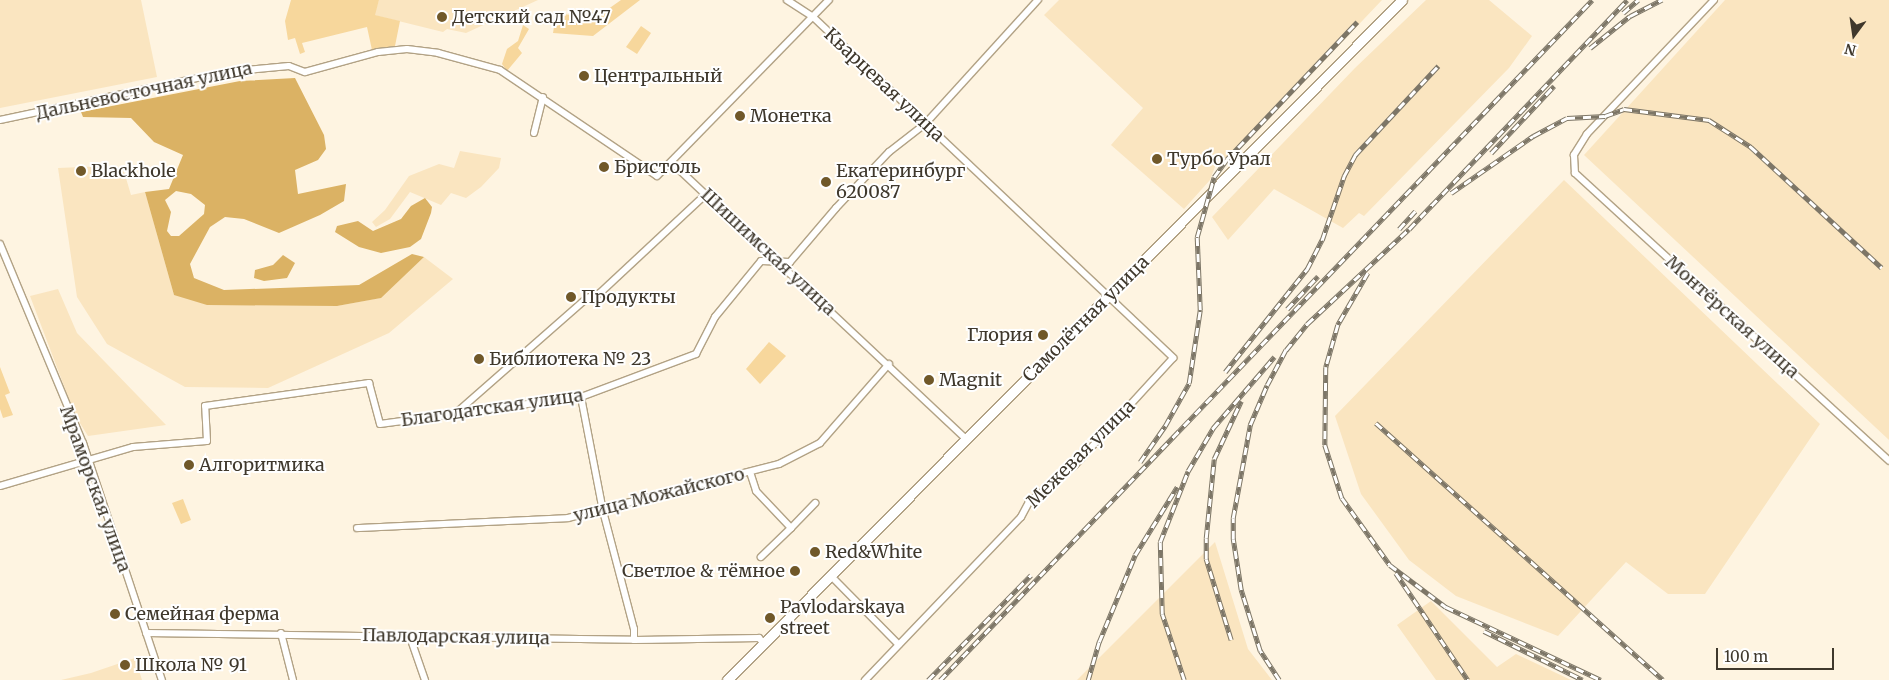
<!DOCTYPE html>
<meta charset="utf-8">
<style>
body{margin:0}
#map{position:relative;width:1889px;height:680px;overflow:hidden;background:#fef4e1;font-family:Merriweather,serif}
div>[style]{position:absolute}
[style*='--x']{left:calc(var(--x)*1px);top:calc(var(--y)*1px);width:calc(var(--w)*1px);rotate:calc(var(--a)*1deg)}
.built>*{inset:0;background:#fae5c0}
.green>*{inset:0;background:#f7d79c}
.forest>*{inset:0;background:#dbb264}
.roads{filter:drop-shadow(1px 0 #b2a285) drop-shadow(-1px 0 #b2a285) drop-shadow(0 1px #b2a285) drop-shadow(0 -1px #b2a285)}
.street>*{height:6px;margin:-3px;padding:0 3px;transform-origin:3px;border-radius:3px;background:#fff}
.secondary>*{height:9px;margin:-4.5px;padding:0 4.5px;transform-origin:4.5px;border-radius:4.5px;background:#fff}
.rail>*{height:4.5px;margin-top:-2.25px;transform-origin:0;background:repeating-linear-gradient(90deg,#fff 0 8px,#7d7667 0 16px);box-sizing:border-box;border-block:1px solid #7d7667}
.dots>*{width:14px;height:14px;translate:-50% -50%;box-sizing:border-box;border:2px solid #fff;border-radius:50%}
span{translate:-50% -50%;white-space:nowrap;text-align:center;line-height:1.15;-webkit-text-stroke:4px #fff;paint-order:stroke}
.poi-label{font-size:18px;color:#3f382c}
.left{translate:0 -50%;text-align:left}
.right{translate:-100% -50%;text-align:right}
.street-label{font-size:18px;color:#3f382c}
.north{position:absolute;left:1829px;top:10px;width:50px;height:50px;-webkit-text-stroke:4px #fff;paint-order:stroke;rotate:194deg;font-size:14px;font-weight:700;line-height:20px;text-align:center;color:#3f382c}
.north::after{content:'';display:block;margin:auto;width:18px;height:22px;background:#3f382c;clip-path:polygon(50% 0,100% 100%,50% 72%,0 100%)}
.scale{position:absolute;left:1716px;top:648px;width:118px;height:22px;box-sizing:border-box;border:2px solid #3f382c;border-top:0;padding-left:6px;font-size:15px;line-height:18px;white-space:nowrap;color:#3f382c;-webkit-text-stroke:4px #fff;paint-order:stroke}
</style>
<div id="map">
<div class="built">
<div style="clip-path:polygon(0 0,141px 0,157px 77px,0 108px)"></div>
<div style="clip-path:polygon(379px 0,538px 0,466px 33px,447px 29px,443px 32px,374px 15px)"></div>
<div style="clip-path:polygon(1059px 0,1382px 0,1230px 160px,1219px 156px,1210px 180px,1184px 209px,1111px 145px,1143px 108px,1044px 15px)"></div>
<div style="clip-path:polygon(1426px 0,1489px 0,1532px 36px,1509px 68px,1364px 216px,1359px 213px,1343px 228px,1274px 189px,1228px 240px,1212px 217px,1355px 68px)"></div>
<div style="clip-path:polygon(1725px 0,1889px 0,1889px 440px,1584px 155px)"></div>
<div style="clip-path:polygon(460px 151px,501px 158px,499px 168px,481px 187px,466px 198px,451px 193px,441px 205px,410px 192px,390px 219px,376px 227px,372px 222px,385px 210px,409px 176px,439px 164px,454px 168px)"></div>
<div style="clip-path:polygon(106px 166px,123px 168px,131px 195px,145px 192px,174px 295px,337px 306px,380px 298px,424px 257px,453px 279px,389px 333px,268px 388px,185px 387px,107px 344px,77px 297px,58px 168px)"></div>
<div style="clip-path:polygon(1564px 180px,1820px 424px,1705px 594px,1668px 594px,1626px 562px,1558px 636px,1456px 596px,1409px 560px,1361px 494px,1335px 416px)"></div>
<div style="clip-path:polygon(58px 289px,77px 333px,166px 425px,88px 436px,75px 415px,30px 296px)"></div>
<div style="clip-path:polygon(1215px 542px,1248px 649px,1272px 680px,1077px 680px)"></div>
<div style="clip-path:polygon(1431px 601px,1497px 667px,1516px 654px,1571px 680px,1436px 680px,1397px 625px)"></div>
<div style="clip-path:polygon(135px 658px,142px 680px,61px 680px,91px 673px)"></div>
</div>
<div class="green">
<div style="clip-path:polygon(291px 0,379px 0,375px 15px,400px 21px,395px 46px,372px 50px,367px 27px,302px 43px,305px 52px,300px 54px,295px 38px,288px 40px,285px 21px)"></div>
<div style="clip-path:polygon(621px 0,640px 0,593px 36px,553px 33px,554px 27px,562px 24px,563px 14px,588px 17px,592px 12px,604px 12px)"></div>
<div style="clip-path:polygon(523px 25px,529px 29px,518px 48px,522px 53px,507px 71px,502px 64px,507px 49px,518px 41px)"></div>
<div style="clip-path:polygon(641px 26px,651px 33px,637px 54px,626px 47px)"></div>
<div style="clip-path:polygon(769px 342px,786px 356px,760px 384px,746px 369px)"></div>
<div style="clip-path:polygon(0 367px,10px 393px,5px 395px,13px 415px,3px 418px,0 409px)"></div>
<div style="clip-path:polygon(183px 499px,191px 520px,181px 524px,172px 503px)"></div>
</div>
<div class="forest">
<div style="clip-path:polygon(evenodd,295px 78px,324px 135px,326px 149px,318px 160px,295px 170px,298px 194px,346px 184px,344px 201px,320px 215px,279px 233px,244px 219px,225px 217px,210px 227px,190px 264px,194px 278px,224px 290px,359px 285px,412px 254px,424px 257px,381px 298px,337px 306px,207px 305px,174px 295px,145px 192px,169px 189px,183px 155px,154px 142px,131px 118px,83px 117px,81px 112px,240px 81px,295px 78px,176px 191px,191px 194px,205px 205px,204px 214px,179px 236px,171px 236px,167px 231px,171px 212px,165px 200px,176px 191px)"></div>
<div style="clip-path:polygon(425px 198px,432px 207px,431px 213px,421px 239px,410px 247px,381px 253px,359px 247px,335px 232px,337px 226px,358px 221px,373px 231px,401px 219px,411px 206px)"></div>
<div style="clip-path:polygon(283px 255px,295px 263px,287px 278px,264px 281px,254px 278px,255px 270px,273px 265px)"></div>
</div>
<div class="roads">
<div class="street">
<div style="--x:787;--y:0;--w:31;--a:33"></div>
<div style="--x:813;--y:17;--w:496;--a:43.4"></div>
<div style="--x:1173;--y:358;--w:145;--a:132.5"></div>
<div style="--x:1075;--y:465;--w:59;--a:141.2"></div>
<div style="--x:1029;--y:502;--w:17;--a:118"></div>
<div style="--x:1021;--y:517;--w:226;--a:133.7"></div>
<div style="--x:1714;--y:0;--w:185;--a:133.5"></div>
<div style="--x:1587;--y:134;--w:25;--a:122"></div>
<div style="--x:1574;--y:155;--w:18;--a:87"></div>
<div style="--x:1575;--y:173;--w:426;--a:42.5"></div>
<div style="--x:0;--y:120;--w:230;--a:-12"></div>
<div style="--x:225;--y:72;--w:64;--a:-5.4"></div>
<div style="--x:289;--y:66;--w:17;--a:21"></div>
<div style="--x:305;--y:72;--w:76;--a:-15.3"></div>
<div style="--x:378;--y:52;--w:29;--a:-6"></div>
<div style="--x:407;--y:49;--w:31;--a:7"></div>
<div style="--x:438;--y:53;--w:64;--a:15.3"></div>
<div style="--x:500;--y:70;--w:189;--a:34"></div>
<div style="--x:657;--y:176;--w:246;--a:-45.7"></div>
<div style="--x:534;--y:133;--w:37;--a:-76"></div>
<div style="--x:671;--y:162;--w:403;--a:43.2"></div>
<div style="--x:0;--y:244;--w:216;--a:67.4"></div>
<div style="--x:83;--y:443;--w:250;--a:71.6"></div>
<div style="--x:581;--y:397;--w:116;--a:79.1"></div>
<div style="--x:603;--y:511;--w:122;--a:75.3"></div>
<div style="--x:634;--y:629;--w:11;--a:90"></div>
<div style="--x:456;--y:413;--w:174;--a:-41.3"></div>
<div style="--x:587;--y:298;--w:14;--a:-21"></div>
<div style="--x:600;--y:293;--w:145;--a:-43"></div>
<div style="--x:750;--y:472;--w:20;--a:72"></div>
<div style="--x:756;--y:491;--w:51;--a:46.6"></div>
<div style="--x:791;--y:528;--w:42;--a:136"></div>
<div style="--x:0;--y:486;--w:139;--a:-16.3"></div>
<div style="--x:133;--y:447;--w:74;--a:-4.6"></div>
<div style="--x:207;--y:441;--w:35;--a:-93"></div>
<div style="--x:205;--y:406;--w:166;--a:-8"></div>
<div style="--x:369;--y:383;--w:42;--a:75"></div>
<div style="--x:380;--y:424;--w:203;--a:-7.7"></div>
<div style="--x:581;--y:397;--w:123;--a:-20.5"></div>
<div style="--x:696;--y:354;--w:42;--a:-62.8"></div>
<div style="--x:715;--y:317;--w:72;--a:-50.6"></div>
<div style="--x:761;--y:261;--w:29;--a:2"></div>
<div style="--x:790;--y:262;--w:71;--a:-49.6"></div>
<div style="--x:836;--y:208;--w:77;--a:-46.6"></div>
<div style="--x:889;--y:152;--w:46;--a:-37.9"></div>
<div style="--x:925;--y:124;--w:168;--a:-47.7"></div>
<div style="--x:357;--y:528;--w:211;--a:-2.7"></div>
<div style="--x:568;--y:518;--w:218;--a:-14.4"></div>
<div style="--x:779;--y:464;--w:46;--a:-27.1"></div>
<div style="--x:820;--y:443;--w:105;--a:-48.9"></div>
<div style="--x:791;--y:528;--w:35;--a:-46"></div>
<div style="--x:832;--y:577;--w:95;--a:45.4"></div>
<div style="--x:146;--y:633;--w:488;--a:0.8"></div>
<div style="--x:634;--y:640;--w:125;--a:-0.9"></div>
<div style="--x:759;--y:638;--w:8;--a:50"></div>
<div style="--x:281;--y:633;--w:49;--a:75.7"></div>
<div style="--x:410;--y:637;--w:46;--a:70.8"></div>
</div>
<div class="secondary">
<div style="--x:727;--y:680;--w:958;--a:-45.21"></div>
</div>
</div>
<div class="rail">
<div style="--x:1623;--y:13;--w:20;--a:-41"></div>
<div style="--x:1590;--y:48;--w:51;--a:-38.7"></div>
<div style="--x:1630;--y:16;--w:36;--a:-27"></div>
<div style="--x:1491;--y:153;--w:92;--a:-46.8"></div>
<div style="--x:1451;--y:193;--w:100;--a:-34.8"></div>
<div style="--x:1533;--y:136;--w:38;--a:-28"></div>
<div style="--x:1567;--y:118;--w:38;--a:-3"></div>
<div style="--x:1605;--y:116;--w:20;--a:-20"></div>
<div style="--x:1624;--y:109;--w:86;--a:7.4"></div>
<div style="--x:1709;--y:120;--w:50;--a:32.7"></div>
<div style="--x:1751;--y:147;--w:178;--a:42.7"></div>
<div style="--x:1399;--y:229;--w:24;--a:-48"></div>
<div style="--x:1368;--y:273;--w:60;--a:120"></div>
<div style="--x:1338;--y:325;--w:44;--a:105.9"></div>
<div style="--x:1326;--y:367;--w:78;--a:90.7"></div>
<div style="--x:1325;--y:445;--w:56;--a:72.2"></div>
<div style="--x:1342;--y:498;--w:82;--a:54.4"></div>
<div style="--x:1390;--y:565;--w:70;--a:36.9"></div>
<div style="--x:1446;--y:607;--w:171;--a:25.2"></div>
<div style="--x:1287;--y:309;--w:45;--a:-46.8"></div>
<div style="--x:1225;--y:372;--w:132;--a:-51.5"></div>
<div style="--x:1307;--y:269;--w:33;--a:-63"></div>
<div style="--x:1322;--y:240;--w:68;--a:-71"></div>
<div style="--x:1344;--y:176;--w:24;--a:-62"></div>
<div style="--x:1355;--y:155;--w:122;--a:-47"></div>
<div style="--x:1376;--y:423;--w:385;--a:41.8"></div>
<div style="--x:1140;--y:462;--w:44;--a:-55.2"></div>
<div style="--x:1165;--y:426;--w:49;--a:-60.8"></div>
<div style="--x:1189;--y:383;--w:74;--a:-81.4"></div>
<div style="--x:1200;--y:310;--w:73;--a:-92.4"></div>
<div style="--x:1197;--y:237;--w:62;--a:-74.2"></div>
<div style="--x:1214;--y:177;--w:22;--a:-54"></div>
<div style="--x:1227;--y:159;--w:189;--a:-46.5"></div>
<div style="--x:1396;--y:573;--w:129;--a:56.1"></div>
<div style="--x:1484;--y:631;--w:110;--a:26.3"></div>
<div style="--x:1231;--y:640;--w:85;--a:-107.2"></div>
<div style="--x:1206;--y:559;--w:21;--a:-90"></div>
<div style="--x:1206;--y:538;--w:79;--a:-84.2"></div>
<div style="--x:1214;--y:459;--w:64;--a:-65"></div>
<div style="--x:928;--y:680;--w:147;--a:-45.6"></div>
<div style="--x:940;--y:680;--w:942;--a:-46.2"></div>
<div style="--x:1088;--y:680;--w:40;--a:-74"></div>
<div style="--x:1099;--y:642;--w:94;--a:-67.5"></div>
<div style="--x:1135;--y:555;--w:80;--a:-58.3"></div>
<div style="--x:1184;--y:680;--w:70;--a:-108.4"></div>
<div style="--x:1162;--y:614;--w:72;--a:-91.6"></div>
<div style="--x:1160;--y:542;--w:76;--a:-68.5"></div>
<div style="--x:1188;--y:471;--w:50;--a:-59.8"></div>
<div style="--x:1213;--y:428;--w:94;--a:-49.3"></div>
<div style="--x:1279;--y:680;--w:35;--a:-123"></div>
<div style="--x:1260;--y:651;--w:64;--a:-107.3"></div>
<div style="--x:1241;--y:590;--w:52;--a:-98.9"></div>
<div style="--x:1233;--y:539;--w:21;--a:-90"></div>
<div style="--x:1233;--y:518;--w:95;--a:-79.6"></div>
<div style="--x:1250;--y:425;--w:43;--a:-67"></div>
<div style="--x:1267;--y:385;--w:40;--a:-62"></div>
<div style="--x:1286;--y:350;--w:33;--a:-51"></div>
<div style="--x:1307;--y:324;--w:139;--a:-43"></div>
<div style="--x:1409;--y:229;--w:316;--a:-46.4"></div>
</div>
<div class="dots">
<div style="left:442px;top:17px;background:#705829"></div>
<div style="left:584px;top:76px;background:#705829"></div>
<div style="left:740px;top:116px;background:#705829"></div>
<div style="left:1157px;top:159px;background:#705829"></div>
<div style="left:604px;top:167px;background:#705829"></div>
<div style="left:81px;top:171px;background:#705829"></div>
<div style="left:826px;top:182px;background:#705829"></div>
<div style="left:571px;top:297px;background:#705829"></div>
<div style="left:1043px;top:335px;background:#705829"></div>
<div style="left:479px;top:359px;background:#705829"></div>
<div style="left:929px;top:380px;background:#705829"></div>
<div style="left:189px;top:465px;background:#705829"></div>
<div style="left:815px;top:552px;background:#705829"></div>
<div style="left:795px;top:571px;background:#705829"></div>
<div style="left:115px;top:614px;background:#705829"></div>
<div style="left:770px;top:618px;background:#705829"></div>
<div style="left:125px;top:665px;background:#705829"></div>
</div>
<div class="poi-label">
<span class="left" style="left:452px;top:17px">Детский сад №47</span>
<span class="left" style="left:594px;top:76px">Центральный</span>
<span class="left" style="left:750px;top:116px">Монетка</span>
<span class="left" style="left:1167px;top:159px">Турбо Урал</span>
<span class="left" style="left:614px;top:167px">Бристоль</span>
<span class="left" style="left:91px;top:171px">Blackhole</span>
<span class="left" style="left:836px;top:182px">Екатеринбург<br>620087</span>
<span class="left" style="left:581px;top:297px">Продукты</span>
<span class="right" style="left:1033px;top:335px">Глория</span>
<span class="left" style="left:489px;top:359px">Библиотека № 23</span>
<span class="left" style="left:939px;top:380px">Magnit</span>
<span class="left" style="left:199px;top:465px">Алгоритмика</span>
<span class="left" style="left:825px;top:552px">Red&amp;White</span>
<span class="right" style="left:785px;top:571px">Светлое &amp; тёмное</span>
<span class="left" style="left:780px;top:618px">Pavlodarskaya<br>street</span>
<span class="left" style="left:125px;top:614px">Семейная ферма</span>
<span class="left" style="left:135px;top:665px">Школа № 91</span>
</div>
<div class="street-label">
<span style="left:884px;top:85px;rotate:43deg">Кварцевая улица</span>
<span style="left:144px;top:91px;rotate:-12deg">Дальневосточная улица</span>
<span style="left:768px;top:252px;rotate:43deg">Шишимская улица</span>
<span style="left:1732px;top:317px;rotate:42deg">Монтёрская улица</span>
<span style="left:1086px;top:319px;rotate:-45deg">Самолётная улица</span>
<span style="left:492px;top:408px;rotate:-8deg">Благодатская улица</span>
<span style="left:1081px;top:454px;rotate:-45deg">Межевая улица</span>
<span style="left:95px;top:489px;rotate:70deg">Мраморская улица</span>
<span style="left:659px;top:495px;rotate:-14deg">улица Можайского</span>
<span style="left:456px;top:637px;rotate:1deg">Павлодарская улица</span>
</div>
<div class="north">N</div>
<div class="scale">100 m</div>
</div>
